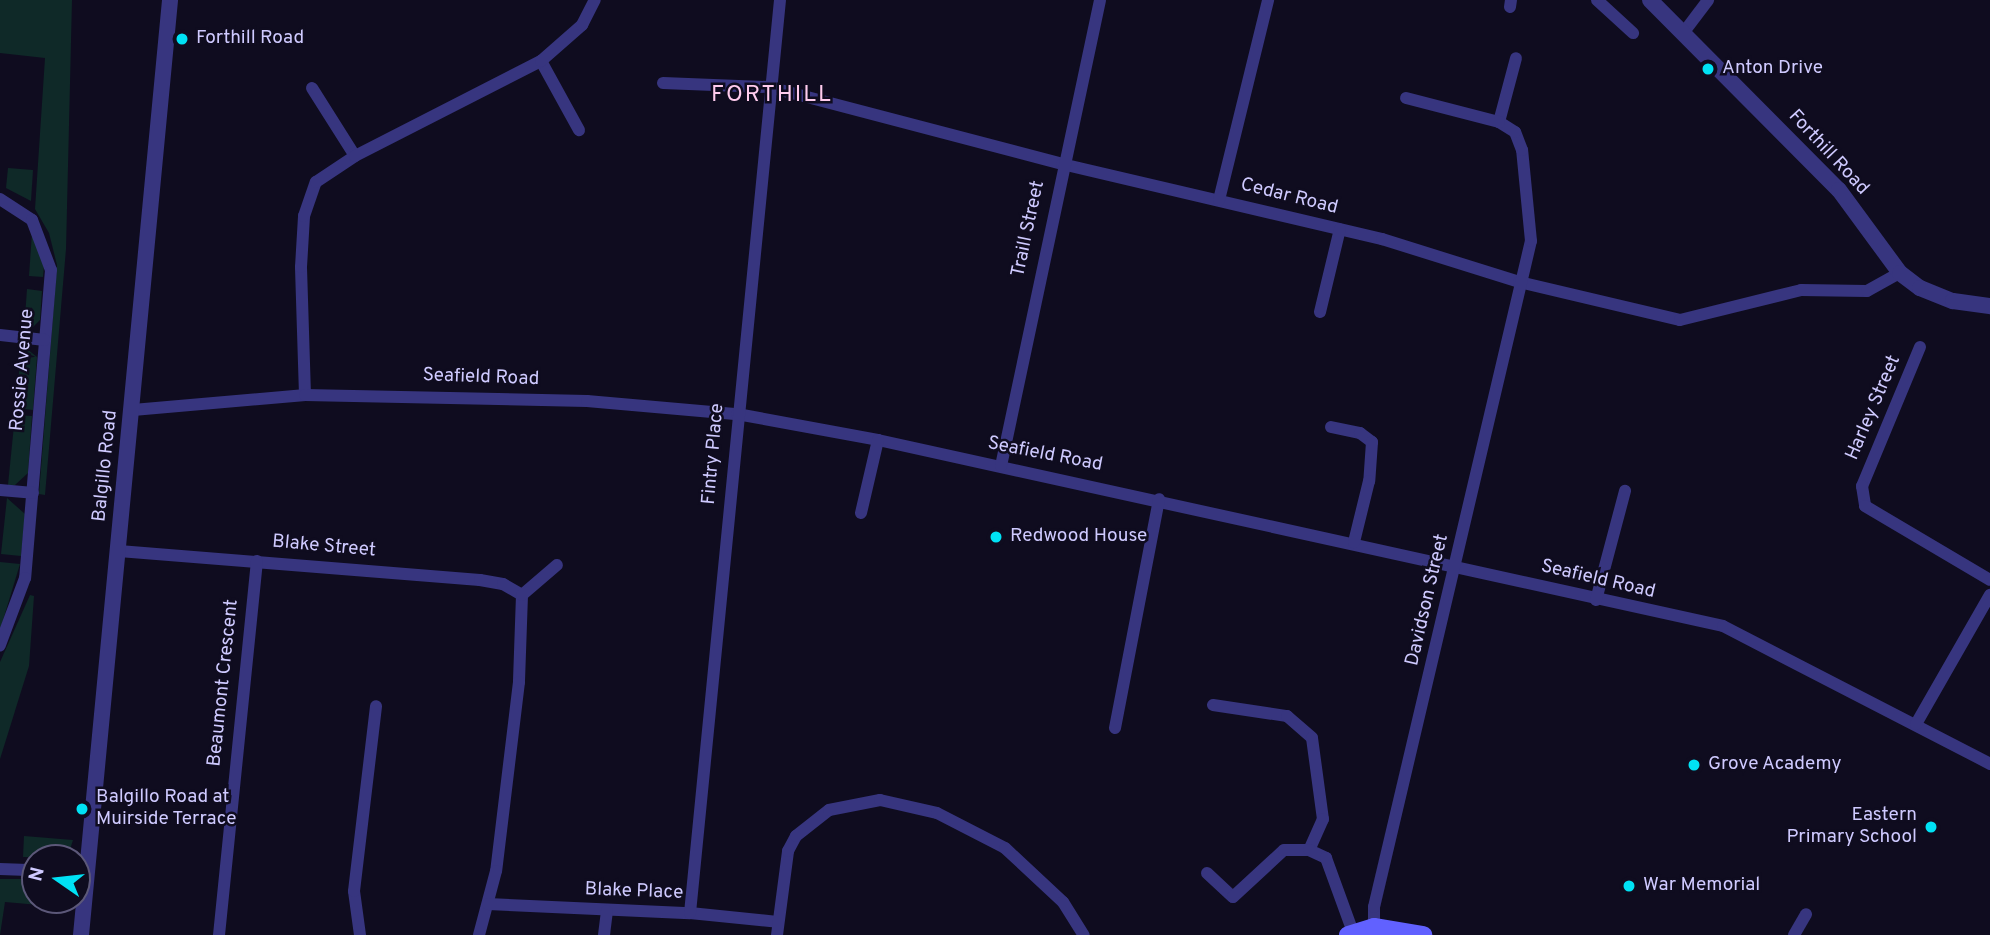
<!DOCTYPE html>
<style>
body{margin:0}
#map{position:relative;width:1990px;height:935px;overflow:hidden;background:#0f0c1f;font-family:Overpass,sans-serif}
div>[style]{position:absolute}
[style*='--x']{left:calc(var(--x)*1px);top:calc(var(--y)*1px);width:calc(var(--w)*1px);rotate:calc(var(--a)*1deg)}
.green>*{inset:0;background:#0f2928}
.minor>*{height:12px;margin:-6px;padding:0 6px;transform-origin:6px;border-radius:6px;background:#37357f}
.tertiary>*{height:16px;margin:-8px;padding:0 8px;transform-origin:8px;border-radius:8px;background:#37357f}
.secondary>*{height:18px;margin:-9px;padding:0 9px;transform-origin:9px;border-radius:9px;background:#6161ff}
.dots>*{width:19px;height:19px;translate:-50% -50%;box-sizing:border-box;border:4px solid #0f0c1f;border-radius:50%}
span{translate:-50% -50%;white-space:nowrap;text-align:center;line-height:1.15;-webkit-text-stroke:5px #0f0c1f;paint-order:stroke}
.poi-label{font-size:19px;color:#cfcaff}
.left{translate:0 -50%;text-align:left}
.right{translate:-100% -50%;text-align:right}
.street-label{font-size:19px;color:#cfcaff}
.quarter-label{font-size:23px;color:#fce;letter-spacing:2px}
.north{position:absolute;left:21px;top:844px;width:70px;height:70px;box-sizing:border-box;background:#0f0c1f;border:2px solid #5c5879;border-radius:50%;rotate:284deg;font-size:19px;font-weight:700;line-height:28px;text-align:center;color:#cfcaff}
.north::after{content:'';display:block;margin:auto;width:24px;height:32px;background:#00e2f5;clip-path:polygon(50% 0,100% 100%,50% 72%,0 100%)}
</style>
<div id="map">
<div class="green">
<div style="clip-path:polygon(0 0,72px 0,66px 249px,45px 495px,39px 494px,57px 265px,49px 233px,35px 209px,45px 58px,0 53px)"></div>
<div style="clip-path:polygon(8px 168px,33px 170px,31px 201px,6px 188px)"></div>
<div style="clip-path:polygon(32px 233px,44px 266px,43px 277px,29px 276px)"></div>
<div style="clip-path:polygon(27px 289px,42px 291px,40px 320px,29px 331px,24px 331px)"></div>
<div style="clip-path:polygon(22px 345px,37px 357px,33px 410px,15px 408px)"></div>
<div style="clip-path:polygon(15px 415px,32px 416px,28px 473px,15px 485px,8px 485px)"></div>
<div style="clip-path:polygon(7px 498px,25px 514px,21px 556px,1px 554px)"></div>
<div style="clip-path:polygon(0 562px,20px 564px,0 630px)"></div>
<div style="clip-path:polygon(30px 595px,34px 596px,29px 666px,0 759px,0 662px)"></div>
<div style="clip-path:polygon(24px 836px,73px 840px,69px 853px,60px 858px,23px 857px)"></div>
<div style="clip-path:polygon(0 879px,35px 879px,35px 900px,63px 900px,62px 907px,5px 902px,0 935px)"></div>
</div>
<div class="minor">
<div style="--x:1597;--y:0;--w:49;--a:42.5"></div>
<div style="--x:1510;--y:7;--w:7;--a:-82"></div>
<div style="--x:1684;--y:32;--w:40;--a:-53"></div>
<div style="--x:541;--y:61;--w:79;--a:61.2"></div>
<div style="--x:663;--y:83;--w:106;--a:2.2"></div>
<div style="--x:769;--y:87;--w:303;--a:14.7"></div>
<div style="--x:1062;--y:164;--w:329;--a:13.2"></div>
<div style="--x:1382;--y:239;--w:144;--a:17.4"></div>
<div style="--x:1519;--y:282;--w:165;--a:13.3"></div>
<div style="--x:1680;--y:320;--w:125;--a:-13.9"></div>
<div style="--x:1801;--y:290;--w:66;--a:0.9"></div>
<div style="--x:1867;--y:291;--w:38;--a:-29"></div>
<div style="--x:312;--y:88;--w:80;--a:57.7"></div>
<div style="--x:1499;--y:122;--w:66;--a:-75.1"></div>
<div style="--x:0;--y:199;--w:38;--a:33"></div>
<div style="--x:32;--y:220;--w:53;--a:69.2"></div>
<div style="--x:51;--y:270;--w:309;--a:94.8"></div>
<div style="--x:25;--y:578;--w:72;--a:110.5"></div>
<div style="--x:1219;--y:200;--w:206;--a:-76.2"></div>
<div style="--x:1320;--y:312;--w:85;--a:-76.5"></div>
<div style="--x:0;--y:335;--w:45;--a:6.3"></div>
<div style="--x:1920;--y:347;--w:151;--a:112.6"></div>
<div style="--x:1862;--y:486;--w:20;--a:81"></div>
<div style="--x:1865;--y:506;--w:145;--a:30.6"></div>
<div style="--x:305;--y:395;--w:128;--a:-91.8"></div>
<div style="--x:301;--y:267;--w:51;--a:-86.6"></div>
<div style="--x:304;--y:216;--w:36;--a:-71"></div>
<div style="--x:316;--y:182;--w:47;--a:-33.7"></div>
<div style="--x:355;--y:156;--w:209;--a:-27.1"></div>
<div style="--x:541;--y:61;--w:55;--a:-41.3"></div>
<div style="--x:582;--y:25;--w:28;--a:-63"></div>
<div style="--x:133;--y:410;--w:173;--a:-5"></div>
<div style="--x:305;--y:395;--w:282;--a:1.2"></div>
<div style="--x:587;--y:401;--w:151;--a:5"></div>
<div style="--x:737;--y:414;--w:143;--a:10.4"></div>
<div style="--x:878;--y:440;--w:865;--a:12.41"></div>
<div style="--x:1723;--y:626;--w:301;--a:27.3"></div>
<div style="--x:1331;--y:427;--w:30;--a:12"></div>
<div style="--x:1360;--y:433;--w:15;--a:37"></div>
<div style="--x:1372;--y:442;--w:39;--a:94"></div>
<div style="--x:1369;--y:481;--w:63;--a:103.8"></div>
<div style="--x:1001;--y:466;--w:476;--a:-78"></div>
<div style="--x:0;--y:490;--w:33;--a:5"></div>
<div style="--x:861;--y:513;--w:75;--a:-76.9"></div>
<div style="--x:119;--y:551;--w:362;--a:4.6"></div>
<div style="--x:480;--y:580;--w:23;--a:10"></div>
<div style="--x:503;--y:584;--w:22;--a:30"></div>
<div style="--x:522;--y:595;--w:87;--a:92"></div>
<div style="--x:519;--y:682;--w:190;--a:96.9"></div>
<div style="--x:496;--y:871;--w:66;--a:104.9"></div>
<div style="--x:522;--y:595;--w:46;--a:-40.6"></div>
<div style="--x:1596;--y:600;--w:113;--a:-75.1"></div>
<div style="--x:1213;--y:705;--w:75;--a:8.5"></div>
<div style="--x:1287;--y:716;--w:33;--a:41"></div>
<div style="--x:1312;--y:738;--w:82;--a:82.3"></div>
<div style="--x:1323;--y:819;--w:34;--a:114"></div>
<div style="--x:1916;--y:724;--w:149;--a:-60.2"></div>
<div style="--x:1115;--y:728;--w:233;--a:-79.1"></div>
<div style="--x:0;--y:869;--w:35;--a:2"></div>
<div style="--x:1207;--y:873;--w:35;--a:43"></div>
<div style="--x:1233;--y:897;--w:69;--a:-42.7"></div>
<div style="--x:1284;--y:850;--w:25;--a:0"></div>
<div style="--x:1309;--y:850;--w:19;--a:25"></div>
<div style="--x:1326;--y:858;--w:79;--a:70"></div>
<div style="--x:488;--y:904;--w:202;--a:2.6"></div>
<div style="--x:690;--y:913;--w:88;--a:5.8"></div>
<div style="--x:690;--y:913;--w:917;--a:-84.37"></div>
<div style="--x:1374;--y:927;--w:20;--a:-90"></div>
<div style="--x:1374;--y:907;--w:684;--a:-76.74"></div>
<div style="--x:1531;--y:241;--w:91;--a:-95.6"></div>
<div style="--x:1522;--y:150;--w:19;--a:-111"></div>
<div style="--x:1515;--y:132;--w:19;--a:-148"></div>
<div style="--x:1499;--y:122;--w:96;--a:-165.5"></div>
<div style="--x:219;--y:935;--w:376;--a:-84.2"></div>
<div style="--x:360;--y:935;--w:44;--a:-97.8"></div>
<div style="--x:354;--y:891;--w:186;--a:-83.2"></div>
<div style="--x:604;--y:935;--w:24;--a:-83"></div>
<div style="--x:777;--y:935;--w:85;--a:-82.5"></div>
<div style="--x:788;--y:851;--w:17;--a:-62"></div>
<div style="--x:796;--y:836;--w:42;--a:-38.2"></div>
<div style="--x:829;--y:810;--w:52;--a:-11.1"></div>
<div style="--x:880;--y:800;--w:58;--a:12.8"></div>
<div style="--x:937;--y:813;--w:76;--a:27.2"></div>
<div style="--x:1005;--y:848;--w:79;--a:43"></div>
<div style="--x:1063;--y:902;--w:39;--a:58"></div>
<div style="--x:1794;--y:935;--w:24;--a:-60"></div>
</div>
<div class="tertiary">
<div style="--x:1650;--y:0;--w:268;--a:45.2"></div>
<div style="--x:1839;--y:190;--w:103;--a:53.7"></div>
<div style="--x:1900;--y:273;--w:25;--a:37"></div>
<div style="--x:1920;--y:288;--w:35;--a:22"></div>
<div style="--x:1953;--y:301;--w:37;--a:8"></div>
<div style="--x:81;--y:935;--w:939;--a:-84.56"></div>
</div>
<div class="secondary">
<div style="--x:1348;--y:935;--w:27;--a:-17"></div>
<div style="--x:1374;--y:927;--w:50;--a:9.3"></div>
</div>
<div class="dots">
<div style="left:182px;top:39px;background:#00e2f5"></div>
<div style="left:1708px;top:69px;background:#00e2f5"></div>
<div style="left:996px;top:537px;background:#00e2f5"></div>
<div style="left:1694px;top:765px;background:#00e2f5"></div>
<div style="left:82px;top:809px;background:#00e2f5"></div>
<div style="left:1931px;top:827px;background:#00e2f5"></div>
<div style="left:1629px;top:886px;background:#00e2f5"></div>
</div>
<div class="poi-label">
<span class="left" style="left:196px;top:39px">Forthill Road</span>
<span class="left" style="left:1722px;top:69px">Anton Drive</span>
<span class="left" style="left:1010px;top:537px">Redwood House</span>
<span class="left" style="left:1708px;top:765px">Grove Academy</span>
<span class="left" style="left:96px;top:809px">Balgillo Road at<br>Muirside Terrace</span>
<span class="right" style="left:1917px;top:827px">Eastern<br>Primary School</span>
<span class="left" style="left:1643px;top:886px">War Memorial</span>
</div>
<div class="street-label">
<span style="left:1828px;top:153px;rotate:47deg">Forthill Road</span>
<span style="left:1289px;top:197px;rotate:14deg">Cedar Road</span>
<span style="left:1029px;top:229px;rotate:-78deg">Traill Street</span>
<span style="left:23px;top:370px;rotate:-85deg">Rossie Avenue</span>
<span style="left:481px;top:378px;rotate:2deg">Seafield Road</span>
<span style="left:1874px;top:408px;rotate:-67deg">Harley Street</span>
<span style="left:714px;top:454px;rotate:-85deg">Fintry Place</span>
<span style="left:1045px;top:455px;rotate:11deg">Seafield Road</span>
<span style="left:106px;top:466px;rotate:-84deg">Balgillo Road</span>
<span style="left:324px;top:547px;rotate:5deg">Blake Street</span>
<span style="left:1598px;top:580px;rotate:13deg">Seafield Road</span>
<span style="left:1428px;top:600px;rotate:-77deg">Davidson Street</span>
<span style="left:224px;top:683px;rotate:-84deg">Beaumont Crescent</span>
<span style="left:634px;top:892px;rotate:2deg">Blake Place</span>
</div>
<div class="quarter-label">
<span style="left:772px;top:96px">FORTHILL</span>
</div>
<div class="north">N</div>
</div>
